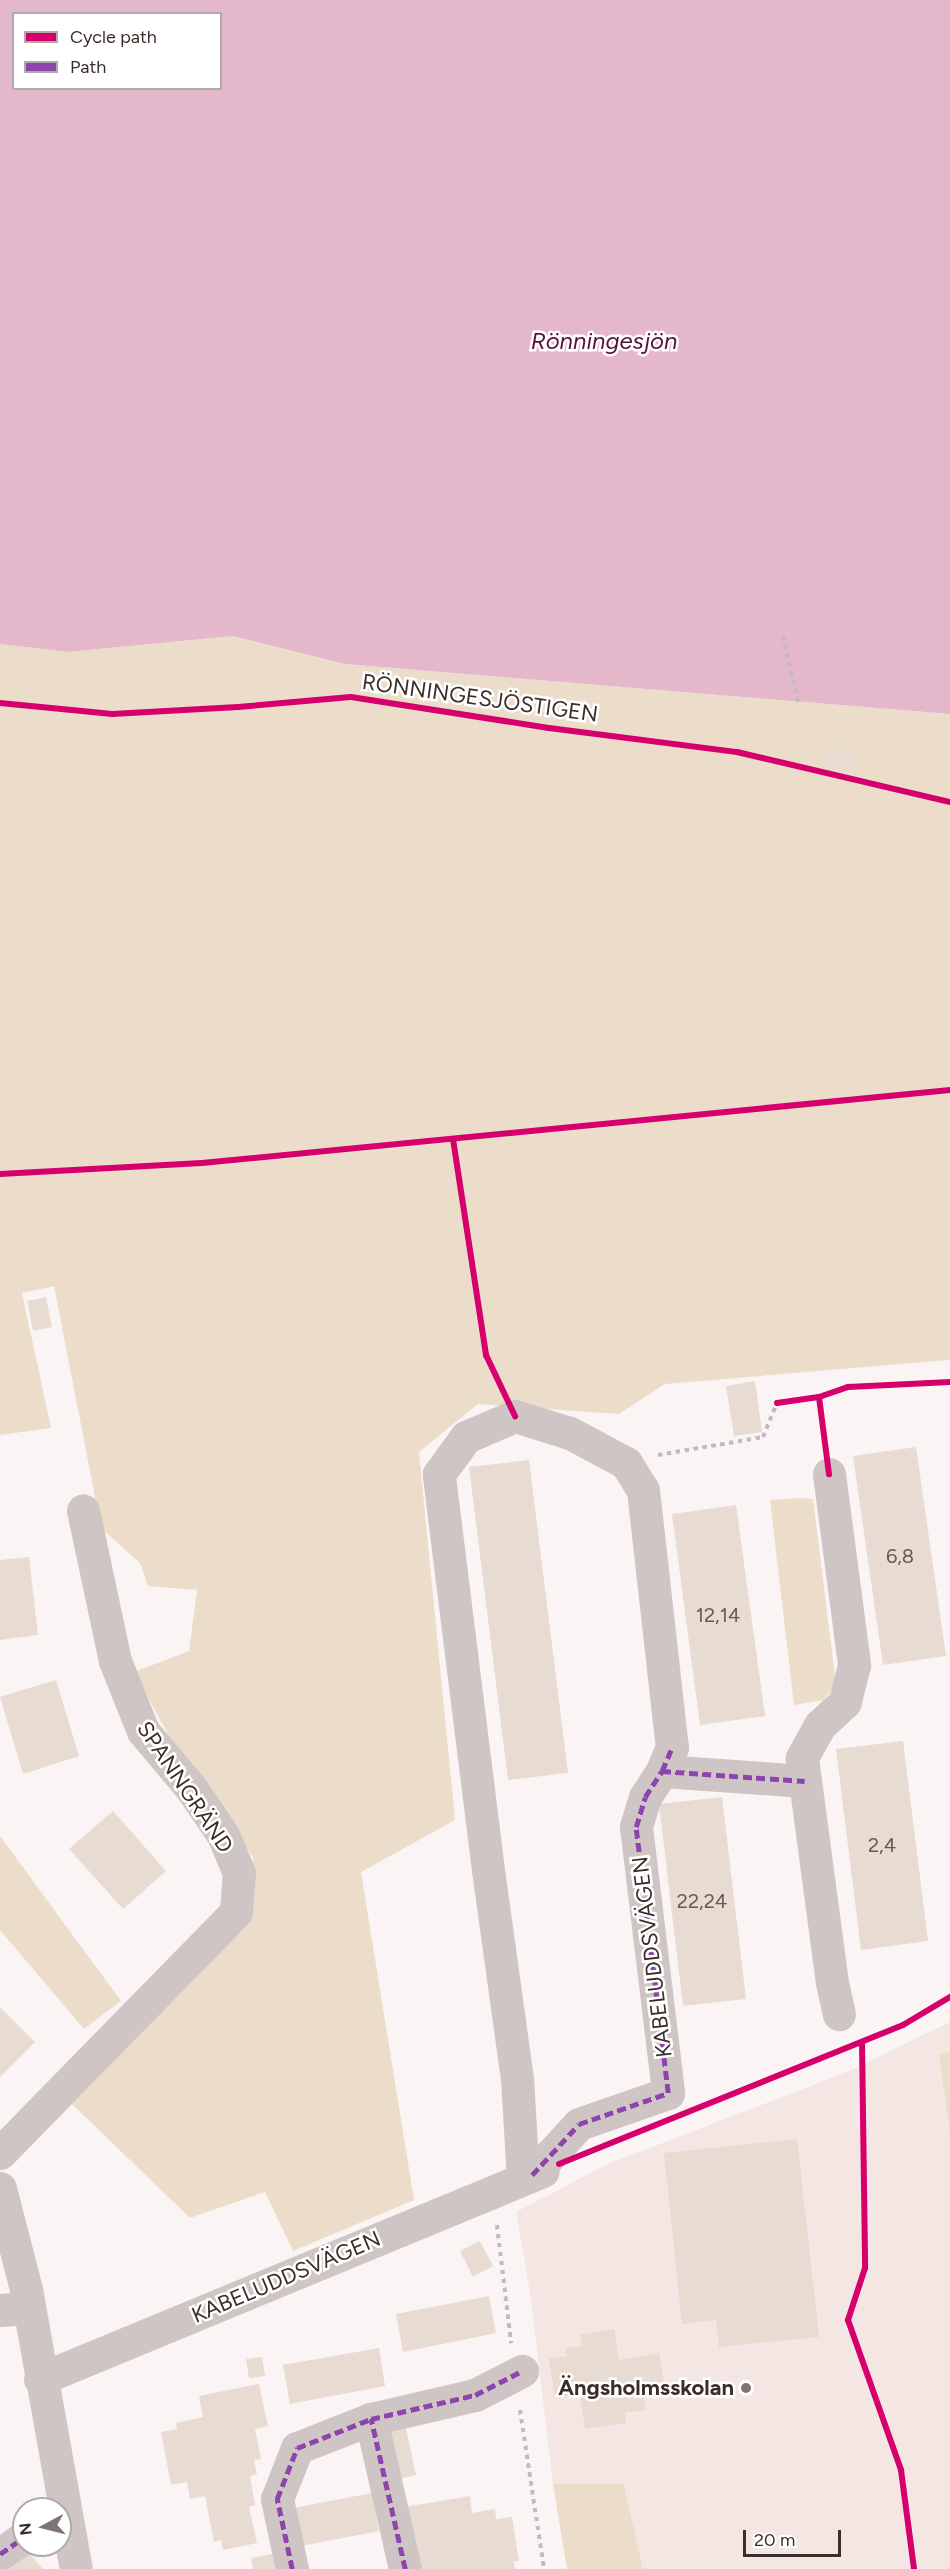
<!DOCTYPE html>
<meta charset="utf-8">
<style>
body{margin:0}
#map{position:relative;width:950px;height:2569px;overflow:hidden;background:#faf5f4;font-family:Figtree,sans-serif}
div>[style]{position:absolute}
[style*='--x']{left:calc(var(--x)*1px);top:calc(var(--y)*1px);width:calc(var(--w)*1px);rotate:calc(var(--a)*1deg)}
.built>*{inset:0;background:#f3e6e3}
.green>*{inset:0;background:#ebddca}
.water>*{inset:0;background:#e4b8ca}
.building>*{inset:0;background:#e7dbd2}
.path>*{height:4px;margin-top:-2px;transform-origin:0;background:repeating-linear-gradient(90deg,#c3bbbb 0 4.5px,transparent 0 9px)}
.minor>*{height:33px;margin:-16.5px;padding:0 16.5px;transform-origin:16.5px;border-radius:16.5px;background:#cec5c4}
.quiet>*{height:4.5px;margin-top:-2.25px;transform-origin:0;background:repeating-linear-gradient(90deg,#8e44ad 0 9px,transparent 0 13.5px)}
.cycleway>*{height:6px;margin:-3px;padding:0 3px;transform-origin:3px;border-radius:3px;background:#d6006c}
.dots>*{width:16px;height:16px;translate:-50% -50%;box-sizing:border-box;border:3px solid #fff;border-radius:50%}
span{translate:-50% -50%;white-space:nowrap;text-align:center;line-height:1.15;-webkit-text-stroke:5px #fff;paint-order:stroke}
.number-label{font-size:20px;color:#665954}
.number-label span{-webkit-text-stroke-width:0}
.street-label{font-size:22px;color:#3b2e2a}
.poi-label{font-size:22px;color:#3b2e2a;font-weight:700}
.right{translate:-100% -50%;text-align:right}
.water-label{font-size:24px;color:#581238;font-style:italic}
.legend{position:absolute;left:12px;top:12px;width:210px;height:78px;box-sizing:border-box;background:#fff;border:2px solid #b1abaa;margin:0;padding:8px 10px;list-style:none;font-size:18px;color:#3b2e2a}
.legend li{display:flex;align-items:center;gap:12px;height:30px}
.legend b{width:30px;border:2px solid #b1abaa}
.north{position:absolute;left:12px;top:2497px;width:60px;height:60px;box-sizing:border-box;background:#fff;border:2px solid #b1abaa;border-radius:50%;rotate:263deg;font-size:16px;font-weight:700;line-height:24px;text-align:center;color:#3b2e2a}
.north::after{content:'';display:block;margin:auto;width:21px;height:27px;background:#7e7471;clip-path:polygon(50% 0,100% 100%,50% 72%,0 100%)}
.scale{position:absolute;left:743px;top:2530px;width:98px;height:27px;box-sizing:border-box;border:3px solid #3b2e2a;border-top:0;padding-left:8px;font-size:18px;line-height:21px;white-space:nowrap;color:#3b2e2a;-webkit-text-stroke:4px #fff;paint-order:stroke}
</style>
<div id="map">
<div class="built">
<div style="clip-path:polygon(950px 2022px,950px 2569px,643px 2569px,624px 2484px,553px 2484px,530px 2292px,516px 2212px,608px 2164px,847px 2072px)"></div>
</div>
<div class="green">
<div style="clip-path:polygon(233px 636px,345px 664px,950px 714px,950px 1360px,665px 1384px,619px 1414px,478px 1404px,419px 1452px,455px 1820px,361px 1872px,414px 2200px,293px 2251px,265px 2192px,190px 2218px,72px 2104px,221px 1951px,243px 1922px,250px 1891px,253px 1857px,180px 1756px,134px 1672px,189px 1651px,197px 1590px,148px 1586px,140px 1563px,101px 1528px,54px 1286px,22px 1293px,51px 1428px,0 1435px,0 644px,68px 652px)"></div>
<div style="clip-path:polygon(801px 1498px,813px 1499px,836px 1684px,824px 1700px,794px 1705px,770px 1500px)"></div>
<div style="clip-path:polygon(0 1836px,121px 2001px,84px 2029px,0 1930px)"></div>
<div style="clip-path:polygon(950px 2052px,950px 2133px,939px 2054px)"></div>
<div style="clip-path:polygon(553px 2484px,624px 2484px,643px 2569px,567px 2569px)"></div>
</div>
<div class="water">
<div style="clip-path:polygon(evenodd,0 0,950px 0,950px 714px,345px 664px,233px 636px,68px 652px,0 644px,0 0,14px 14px,220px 14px,220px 88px,14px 88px,14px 14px)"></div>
</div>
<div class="building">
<div style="clip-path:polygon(824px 748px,858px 750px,857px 769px,823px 768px)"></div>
<div style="clip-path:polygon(46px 1297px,52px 1327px,33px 1331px,27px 1301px)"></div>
<div style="clip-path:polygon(755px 1381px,762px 1432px,734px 1436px,726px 1386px)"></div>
<div style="clip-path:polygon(916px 1447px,946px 1656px,883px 1665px,853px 1456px)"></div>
<div style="clip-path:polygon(529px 1460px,568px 1773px,508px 1780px,469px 1467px)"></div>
<div style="clip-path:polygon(736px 1505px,765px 1716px,700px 1725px,672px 1514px)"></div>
<div style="clip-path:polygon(29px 1557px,38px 1635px,0 1640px,0 1560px)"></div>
<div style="clip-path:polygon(56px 1680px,79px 1756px,23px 1774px,0 1697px)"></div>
<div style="clip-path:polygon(903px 1741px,928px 1941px,861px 1950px,836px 1749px)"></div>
<div style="clip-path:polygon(722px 1797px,746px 1999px,683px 2006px,659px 1804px)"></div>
<div style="clip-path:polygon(113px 1811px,166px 1871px,123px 1909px,69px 1849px)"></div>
<div style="clip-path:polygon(0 2007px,35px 2042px,0 2077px)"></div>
<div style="clip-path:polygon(797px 2139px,819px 2337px,719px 2347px,716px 2320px,682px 2324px,664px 2153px)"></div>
<div style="clip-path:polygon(480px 2241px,493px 2266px,473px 2277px,460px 2251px)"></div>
<div style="clip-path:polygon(489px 2296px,496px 2333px,403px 2352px,396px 2314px)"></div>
<div style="clip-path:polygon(614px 2329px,619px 2360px,659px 2353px,666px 2395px,644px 2399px,646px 2410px,625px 2413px,626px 2423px,585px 2429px,580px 2394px,555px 2398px,549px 2359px,567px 2356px,566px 2348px,582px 2346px,580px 2335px)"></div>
<div style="clip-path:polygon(379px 2348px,385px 2386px,290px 2404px,283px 2365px)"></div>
<div style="clip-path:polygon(262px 2357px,265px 2376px,249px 2378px,246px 2359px)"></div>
<div style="clip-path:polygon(259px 2384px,268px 2426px,255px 2429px,261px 2459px,254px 2460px,257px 2474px,250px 2476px,255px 2505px,249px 2507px,257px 2543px,223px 2550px,221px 2540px,214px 2542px,205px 2496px,190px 2499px,187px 2482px,171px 2485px,161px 2432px,177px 2429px,176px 2423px,203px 2417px,199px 2396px)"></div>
<div style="clip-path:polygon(405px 2424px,416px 2475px,394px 2480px,383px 2428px)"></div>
<div style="clip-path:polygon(372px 2493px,379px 2531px,301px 2546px,293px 2508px)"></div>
<div style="clip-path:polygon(470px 2496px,472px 2513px,495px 2509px,496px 2519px,512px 2517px,519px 2561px,514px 2561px,515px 2569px,421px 2569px,415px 2538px,410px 2539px,404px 2507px)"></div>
<div style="clip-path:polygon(25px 2548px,43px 2569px,9px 2569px,6px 2565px)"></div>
<div style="clip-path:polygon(273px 2554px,276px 2569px,253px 2569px,251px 2558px)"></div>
</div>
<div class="path">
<div style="--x:783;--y:636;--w:68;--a:77.2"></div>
<div style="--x:658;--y:1455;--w:107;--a:-9.7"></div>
<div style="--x:763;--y:1437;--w:37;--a:-68"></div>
<div style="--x:497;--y:2225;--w:119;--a:83.2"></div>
<div style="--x:520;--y:2410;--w:161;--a:81.4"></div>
</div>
<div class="minor">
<div style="--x:829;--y:1474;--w:193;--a:82.5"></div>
<div style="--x:854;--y:1665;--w:38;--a:104"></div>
<div style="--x:845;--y:1702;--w:34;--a:137"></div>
<div style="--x:820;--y:1725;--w:38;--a:119"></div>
<div style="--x:802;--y:1758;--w:226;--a:82.4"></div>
<div style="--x:832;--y:1982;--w:33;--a:78"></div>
<div style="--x:662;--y:1771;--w:143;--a:4"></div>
<div style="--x:0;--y:2153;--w:337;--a:-45.6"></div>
<div style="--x:236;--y:1912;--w:39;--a:-86"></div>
<div style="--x:239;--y:1873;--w:41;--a:-112.8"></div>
<div style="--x:223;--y:1835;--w:57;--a:-124.2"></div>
<div style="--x:191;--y:1788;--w:75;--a:-130.1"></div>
<div style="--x:143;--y:1731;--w:75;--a:-111.8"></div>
<div style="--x:115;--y:1661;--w:154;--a:-102"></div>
<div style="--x:523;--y:2179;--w:100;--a:-93.4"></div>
<div style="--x:517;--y:2079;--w:211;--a:-97.9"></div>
<div style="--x:488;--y:1870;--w:399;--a:-97.1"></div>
<div style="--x:439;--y:1474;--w:46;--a:-53.9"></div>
<div style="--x:466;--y:1437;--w:53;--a:-23.2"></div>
<div style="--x:515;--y:1416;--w:58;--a:17.2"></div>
<div style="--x:570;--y:1433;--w:64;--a:28.2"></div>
<div style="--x:626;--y:1463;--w:32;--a:58"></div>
<div style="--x:643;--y:1490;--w:259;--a:83.6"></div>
<div style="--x:672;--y:1747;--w:26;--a:113"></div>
<div style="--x:662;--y:1771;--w:31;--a:123"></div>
<div style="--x:645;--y:1797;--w:31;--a:107"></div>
<div style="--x:636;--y:1827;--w:268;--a:83.1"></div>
<div style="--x:668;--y:2093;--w:94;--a:160.8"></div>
<div style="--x:579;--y:2124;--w:69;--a:132.7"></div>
<div style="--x:0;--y:2188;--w:104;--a:75.6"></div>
<div style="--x:26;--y:2289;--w:284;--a:79.9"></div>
<div style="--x:0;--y:2310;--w:29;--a:-4"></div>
<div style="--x:40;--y:2379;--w:544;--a:-22.47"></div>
<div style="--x:0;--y:2554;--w:29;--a:-35"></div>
<div style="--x:292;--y:2569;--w:72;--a:-102.1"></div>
<div style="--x:277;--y:2499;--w:55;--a:-68.6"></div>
<div style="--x:297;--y:2448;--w:79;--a:-21.4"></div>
<div style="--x:405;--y:2569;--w:154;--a:-102.8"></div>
<div style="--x:371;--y:2419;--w:107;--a:-13"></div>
<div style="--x:475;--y:2395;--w:53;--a:-27.1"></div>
</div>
<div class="quiet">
<div style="--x:662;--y:1771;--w:143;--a:4"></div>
<div style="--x:532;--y:2175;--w:69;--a:-47.3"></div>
<div style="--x:579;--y:2124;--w:94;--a:-19.2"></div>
<div style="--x:668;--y:2093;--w:268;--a:-96.9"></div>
<div style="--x:636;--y:1827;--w:31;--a:-73"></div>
<div style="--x:645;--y:1797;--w:31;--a:-57"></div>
<div style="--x:662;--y:1771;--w:26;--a:-67"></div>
<div style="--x:60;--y:2513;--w:6;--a:-39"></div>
<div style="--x:0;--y:2554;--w:29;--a:-35"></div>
<div style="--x:292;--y:2569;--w:72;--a:-102.1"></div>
<div style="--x:277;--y:2499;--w:55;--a:-68.6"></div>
<div style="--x:297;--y:2448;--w:79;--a:-21.4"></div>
<div style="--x:405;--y:2569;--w:154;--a:-102.8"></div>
<div style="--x:371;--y:2419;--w:107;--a:-13"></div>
<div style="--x:475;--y:2395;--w:53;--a:-27.1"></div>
</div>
<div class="cycleway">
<div style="--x:0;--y:703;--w:113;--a:5.6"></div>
<div style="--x:112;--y:714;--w:126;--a:-3.2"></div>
<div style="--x:238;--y:707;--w:113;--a:-5.1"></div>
<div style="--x:351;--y:697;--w:200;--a:8.9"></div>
<div style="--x:549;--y:728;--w:190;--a:7.3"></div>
<div style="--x:737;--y:752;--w:219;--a:13.2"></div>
<div style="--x:453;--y:1139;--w:219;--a:81.3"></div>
<div style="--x:486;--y:1355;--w:68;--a:64.6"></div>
<div style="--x:0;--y:1174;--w:202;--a:-3.1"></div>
<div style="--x:202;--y:1163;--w:752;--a:-5.57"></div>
<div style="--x:819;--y:1397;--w:78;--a:82.6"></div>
<div style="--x:777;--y:1403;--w:42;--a:-8.1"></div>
<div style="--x:819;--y:1397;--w:31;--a:-19"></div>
<div style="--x:848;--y:1387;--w:102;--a:-2.8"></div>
<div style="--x:862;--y:2042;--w:226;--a:89.2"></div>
<div style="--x:865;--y:2268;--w:55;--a:108.1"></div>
<div style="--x:848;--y:2320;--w:159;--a:70.5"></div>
<div style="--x:901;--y:2470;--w:100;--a:82.5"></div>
<div style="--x:559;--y:2164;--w:371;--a:-22"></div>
<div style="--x:903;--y:2025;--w:55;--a:-30.8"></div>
</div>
<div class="dots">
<div style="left:746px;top:2388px;background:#7e7471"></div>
</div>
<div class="number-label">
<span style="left:900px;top:1556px">6,8</span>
<span style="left:718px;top:1615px">12,14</span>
<span style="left:882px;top:1845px">2,4</span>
<span style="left:702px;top:1901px">22,24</span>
</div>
<div class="street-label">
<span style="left:480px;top:698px;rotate:8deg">RÖNNINGESJÖSTIGEN</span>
<span style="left:185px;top:1787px;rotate:56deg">SPANNGRÄND</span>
<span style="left:652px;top:1957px;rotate:-97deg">KABELUDDSVÄGEN</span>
<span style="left:286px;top:2277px;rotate:-23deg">KABELUDDSVÄGEN</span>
</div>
<div class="poi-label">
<span class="right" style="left:734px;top:2388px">Ängsholmsskolan</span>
</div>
<div class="water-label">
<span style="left:604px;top:341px">Rönningesjön</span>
</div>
<ul class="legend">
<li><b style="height:8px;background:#d6006c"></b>Cycle path</li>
<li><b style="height:8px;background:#8e44ad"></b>Path</li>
</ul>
<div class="north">N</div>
<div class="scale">20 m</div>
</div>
